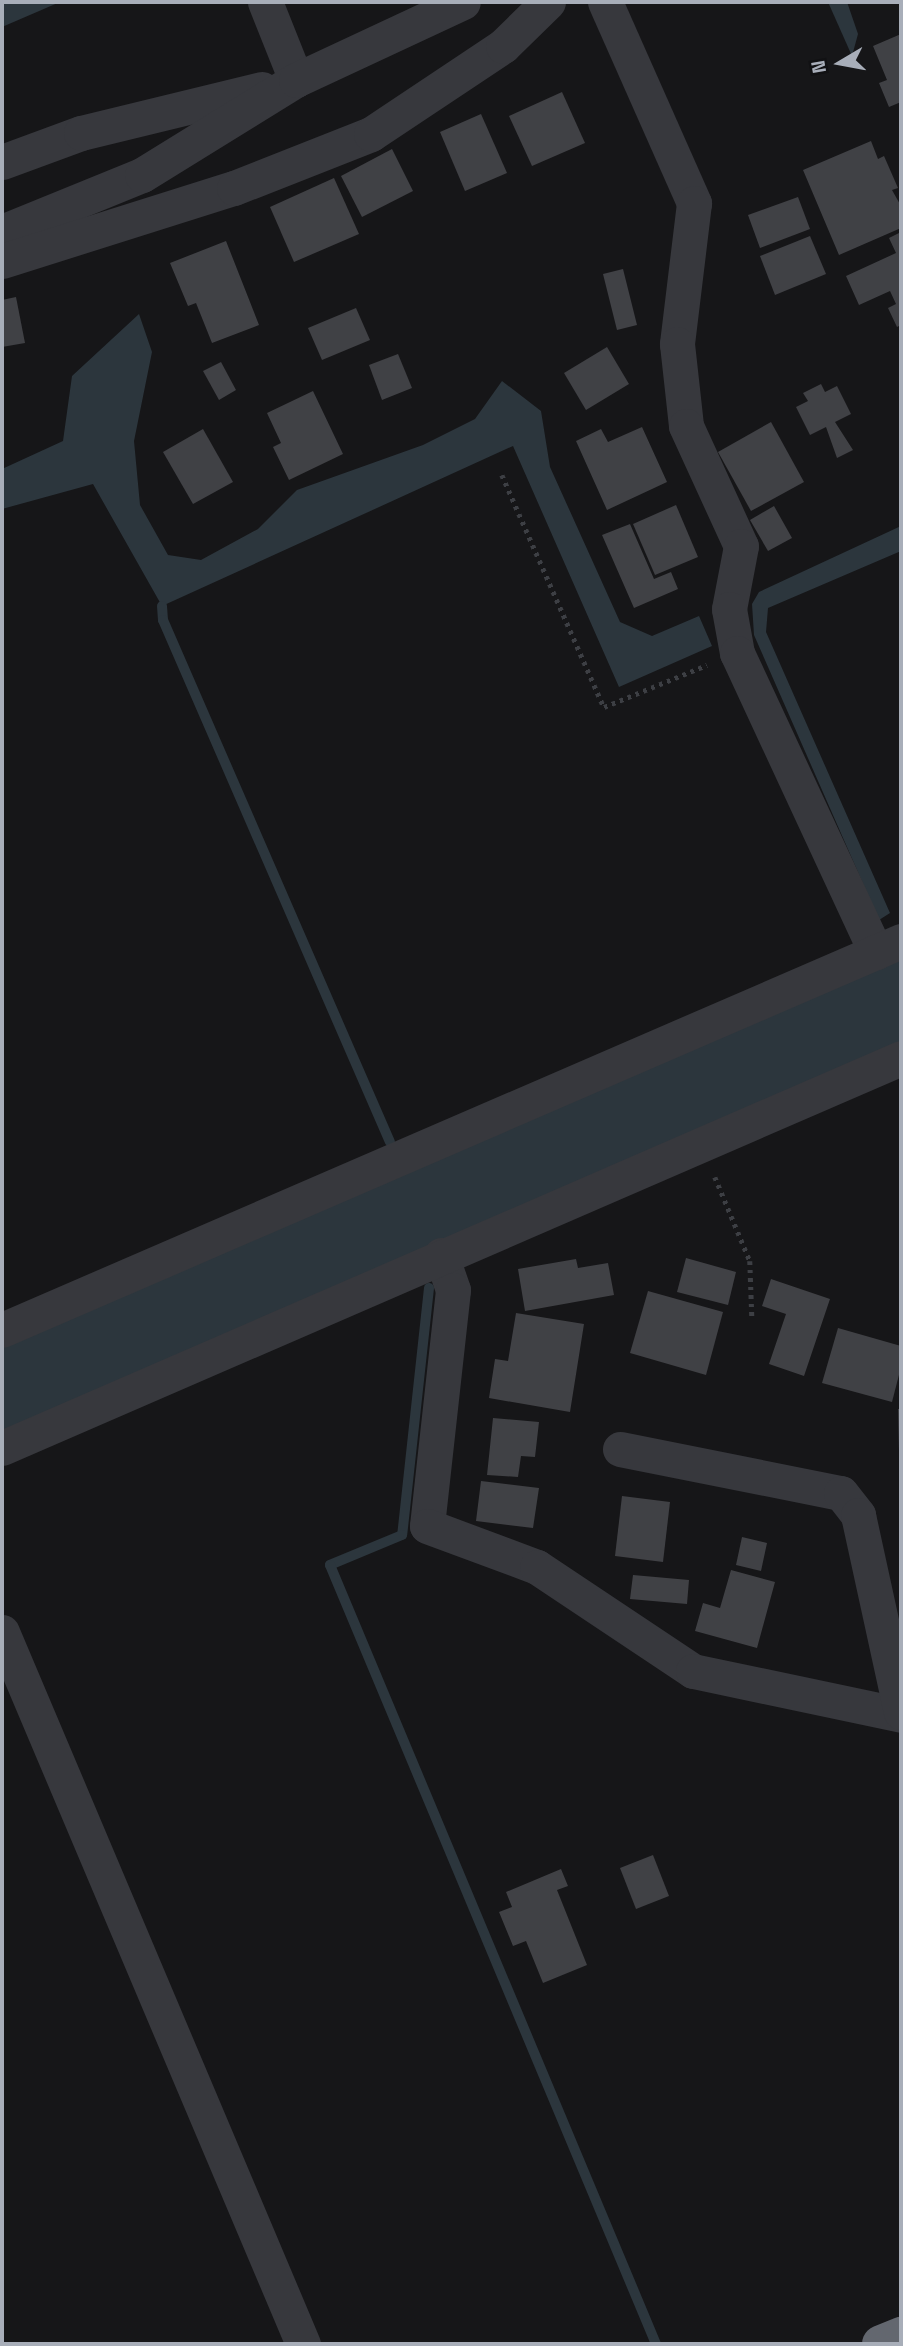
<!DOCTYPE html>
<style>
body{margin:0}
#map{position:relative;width:903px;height:2346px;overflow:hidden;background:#161618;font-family:"Space Grotesk",sans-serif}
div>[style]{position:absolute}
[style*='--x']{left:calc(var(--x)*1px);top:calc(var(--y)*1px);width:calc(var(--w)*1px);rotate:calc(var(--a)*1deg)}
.water>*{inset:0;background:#2c363d}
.stream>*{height:10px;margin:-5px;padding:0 5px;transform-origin:5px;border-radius:5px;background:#2c363d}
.building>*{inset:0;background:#404145}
.path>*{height:4.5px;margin-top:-2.25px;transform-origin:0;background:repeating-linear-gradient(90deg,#3d3f44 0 3.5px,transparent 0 8.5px)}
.street>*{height:35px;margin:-17.5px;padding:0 17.5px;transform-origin:17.5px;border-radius:17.5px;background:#37383d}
.highway>*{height:38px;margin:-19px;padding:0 19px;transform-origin:19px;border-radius:19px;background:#63676f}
span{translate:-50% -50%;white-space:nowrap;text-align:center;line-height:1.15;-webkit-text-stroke:5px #111113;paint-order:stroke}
.frame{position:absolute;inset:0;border:4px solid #a8aeb9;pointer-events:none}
.north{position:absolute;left:805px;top:28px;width:70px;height:70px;-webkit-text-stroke:5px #111113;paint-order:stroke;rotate:260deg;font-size:19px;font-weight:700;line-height:28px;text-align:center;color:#a8aeb9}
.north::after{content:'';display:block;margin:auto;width:24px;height:32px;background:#a8aeb9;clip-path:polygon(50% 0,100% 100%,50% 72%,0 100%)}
</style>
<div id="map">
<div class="water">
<div style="clip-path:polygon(2px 2px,60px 2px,2px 27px)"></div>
<div style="clip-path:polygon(828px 2px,847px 2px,858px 34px,852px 56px)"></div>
<div style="clip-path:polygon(139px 314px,152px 352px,134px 441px,140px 505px,168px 555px,201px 560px,258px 529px,297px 490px,423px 445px,475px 419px,502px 381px,541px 411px,550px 467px,620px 622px,652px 636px,699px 616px,712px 646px,619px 687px,513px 446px,162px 606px,93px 484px,2px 509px,2px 469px,63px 441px,72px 376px)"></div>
<div style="clip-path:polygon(901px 526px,901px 551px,768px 608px,766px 632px,890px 913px,879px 920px,754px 635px,752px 604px,759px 592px)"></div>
<div style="clip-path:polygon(901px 957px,901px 1042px,2px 1431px,2px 1347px)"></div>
</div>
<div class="stream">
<div style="--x:162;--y:606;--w:14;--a:86"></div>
<div style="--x:163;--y:620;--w:569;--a:66.5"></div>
<div style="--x:429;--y:1288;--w:248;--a:96.2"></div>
<div style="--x:402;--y:1535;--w:78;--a:157.4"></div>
<div style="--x:330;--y:1565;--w:844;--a:67.29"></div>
</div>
<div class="building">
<div style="clip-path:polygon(901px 34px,901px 102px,889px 107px,879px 83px,887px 80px,873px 46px)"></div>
<div style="clip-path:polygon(562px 92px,585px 143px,532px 166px,509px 116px)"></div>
<div style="clip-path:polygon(481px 114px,507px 173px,465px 191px,440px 132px)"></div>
<div style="clip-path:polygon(871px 141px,878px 159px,884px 156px,898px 188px,892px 190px,901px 206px,901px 228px,839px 255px,803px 170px)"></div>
<div style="clip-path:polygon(392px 149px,413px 191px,362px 217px,341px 176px)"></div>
<div style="clip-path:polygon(334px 178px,359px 234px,294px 262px,270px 207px)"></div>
<div style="clip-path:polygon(798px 197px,810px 229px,760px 248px,748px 215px)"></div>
<div style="clip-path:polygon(901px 232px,901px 325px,897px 327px,888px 308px,896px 304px,890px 291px,859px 305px,846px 276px,896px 253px,889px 238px)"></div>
<div style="clip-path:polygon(810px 236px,826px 274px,775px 295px,760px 256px)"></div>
<div style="clip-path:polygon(226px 241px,259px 325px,212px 343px,196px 303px,188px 306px,170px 263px)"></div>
<div style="clip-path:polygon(623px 269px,637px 325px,617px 330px,603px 274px)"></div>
<div style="clip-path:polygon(16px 297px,25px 343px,2px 347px,2px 300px)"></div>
<div style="clip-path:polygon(356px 308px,370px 340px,322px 360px,308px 328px)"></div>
<div style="clip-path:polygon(607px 347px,629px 384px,586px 410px,564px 373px)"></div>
<div style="clip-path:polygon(398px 354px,412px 388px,382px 400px,369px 365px)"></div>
<div style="clip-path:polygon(221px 362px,236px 390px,219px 400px,203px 371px)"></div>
<div style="clip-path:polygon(821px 384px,825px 392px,837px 386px,851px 414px,835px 422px,853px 450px,837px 458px,826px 427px,810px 435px,796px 407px,808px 401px,803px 393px)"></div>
<div style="clip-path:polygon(313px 391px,343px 454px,289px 480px,273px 447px,281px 443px,267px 413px)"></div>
<div style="clip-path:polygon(771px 422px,804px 482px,751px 511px,718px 452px)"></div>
<div style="clip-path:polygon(642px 427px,667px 482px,607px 510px,576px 441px,601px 429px,608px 442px)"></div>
<div style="clip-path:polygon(203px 429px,233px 482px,193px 504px,163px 452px)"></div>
<div style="clip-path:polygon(676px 505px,698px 557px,655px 575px,633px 524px)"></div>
<div style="clip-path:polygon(774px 506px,792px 538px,768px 551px,750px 520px)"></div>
<div style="clip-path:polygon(630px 524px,654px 579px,671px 572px,678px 589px,634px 608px,602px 535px)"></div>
<div style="clip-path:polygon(686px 1258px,736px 1272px,728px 1305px,677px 1292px)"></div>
<div style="clip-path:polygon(576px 1259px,578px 1268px,608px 1263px,614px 1295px,525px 1311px,518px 1269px)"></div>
<div style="clip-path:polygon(771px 1279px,830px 1299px,804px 1376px,769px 1364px,786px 1314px,762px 1306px)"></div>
<div style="clip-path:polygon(648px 1291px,723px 1312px,706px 1375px,630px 1353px)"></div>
<div style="clip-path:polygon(516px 1313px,584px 1324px,570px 1412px,489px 1398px,495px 1359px,508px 1361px)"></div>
<div style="clip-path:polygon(838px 1328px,901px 1346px,901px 1367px,892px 1402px,822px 1383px)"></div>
<div style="clip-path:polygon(898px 1409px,901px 1409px,901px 1451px,899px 1451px)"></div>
<div style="clip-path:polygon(493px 1418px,539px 1422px,535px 1457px,521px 1456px,518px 1477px,487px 1475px)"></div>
<div style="clip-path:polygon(481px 1481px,539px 1488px,533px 1528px,476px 1521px)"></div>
<div style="clip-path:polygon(622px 1496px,670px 1502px,663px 1562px,615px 1556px)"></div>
<div style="clip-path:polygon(742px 1537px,767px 1543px,761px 1571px,736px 1565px)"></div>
<div style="clip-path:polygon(731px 1570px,775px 1582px,757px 1648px,695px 1631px,703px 1603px,720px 1608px)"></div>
<div style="clip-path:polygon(633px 1575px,689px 1580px,687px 1604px,630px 1599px)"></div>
<div style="clip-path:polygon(653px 1855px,669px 1896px,636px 1909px,620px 1868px)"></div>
<div style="clip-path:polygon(561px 1869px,568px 1886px,557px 1890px,587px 1965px,543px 1983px,526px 1941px,513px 1946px,499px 1912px,512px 1907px,506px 1892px)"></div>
</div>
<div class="path">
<div style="--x:502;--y:475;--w:253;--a:66.3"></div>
<div style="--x:604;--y:707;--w:111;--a:-22.2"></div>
<div style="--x:715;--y:1177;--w:91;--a:67.4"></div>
<div style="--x:750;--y:1261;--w:55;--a:87.9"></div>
</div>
<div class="street">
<div style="--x:265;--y:2;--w:84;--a:68.3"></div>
<div style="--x:605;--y:2;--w:220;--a:66.1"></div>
<div style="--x:694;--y:203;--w:142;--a:96.9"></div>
<div style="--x:677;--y:344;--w:82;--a:83.7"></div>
<div style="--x:686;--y:426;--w:132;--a:65.4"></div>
<div style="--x:741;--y:546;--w:64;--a:100.8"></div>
<div style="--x:729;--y:609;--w:45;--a:79.7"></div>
<div style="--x:737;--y:653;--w:330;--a:65.1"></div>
<div style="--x:2;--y:162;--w:84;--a:-20.2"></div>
<div style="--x:81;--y:133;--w:186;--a:-13.7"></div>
<div style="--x:2;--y:232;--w:151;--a:-22.2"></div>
<div style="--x:142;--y:175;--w:181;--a:-31.7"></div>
<div style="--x:296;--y:80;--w:184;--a:-25"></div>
<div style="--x:2;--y:261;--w:243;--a:-17.5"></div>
<div style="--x:234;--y:188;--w:147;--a:-21.5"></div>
<div style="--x:371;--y:134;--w:159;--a:-33.7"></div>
<div style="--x:503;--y:46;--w:63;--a:-44.4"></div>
<div style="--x:441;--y:1255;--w:37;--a:71"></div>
<div style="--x:453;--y:1290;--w:237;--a:96.3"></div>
<div style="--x:427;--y:1526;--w:117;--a:20.4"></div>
<div style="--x:537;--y:1567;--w:187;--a:33.7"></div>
<div style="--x:693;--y:1671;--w:213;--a:11.9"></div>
<div style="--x:2;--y:1330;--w:980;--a:-23.4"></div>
<div style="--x:2;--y:1448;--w:980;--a:-23.45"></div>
<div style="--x:620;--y:1449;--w:225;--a:11.3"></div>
<div style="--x:841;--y:1493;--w:28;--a:52"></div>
<div style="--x:858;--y:1515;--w:202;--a:77.7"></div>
<div style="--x:2;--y:1632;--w:773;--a:67.08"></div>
</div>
<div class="highway">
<div style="--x:881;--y:2344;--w:22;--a:-22"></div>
</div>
<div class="frame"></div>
<div class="north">N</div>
</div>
